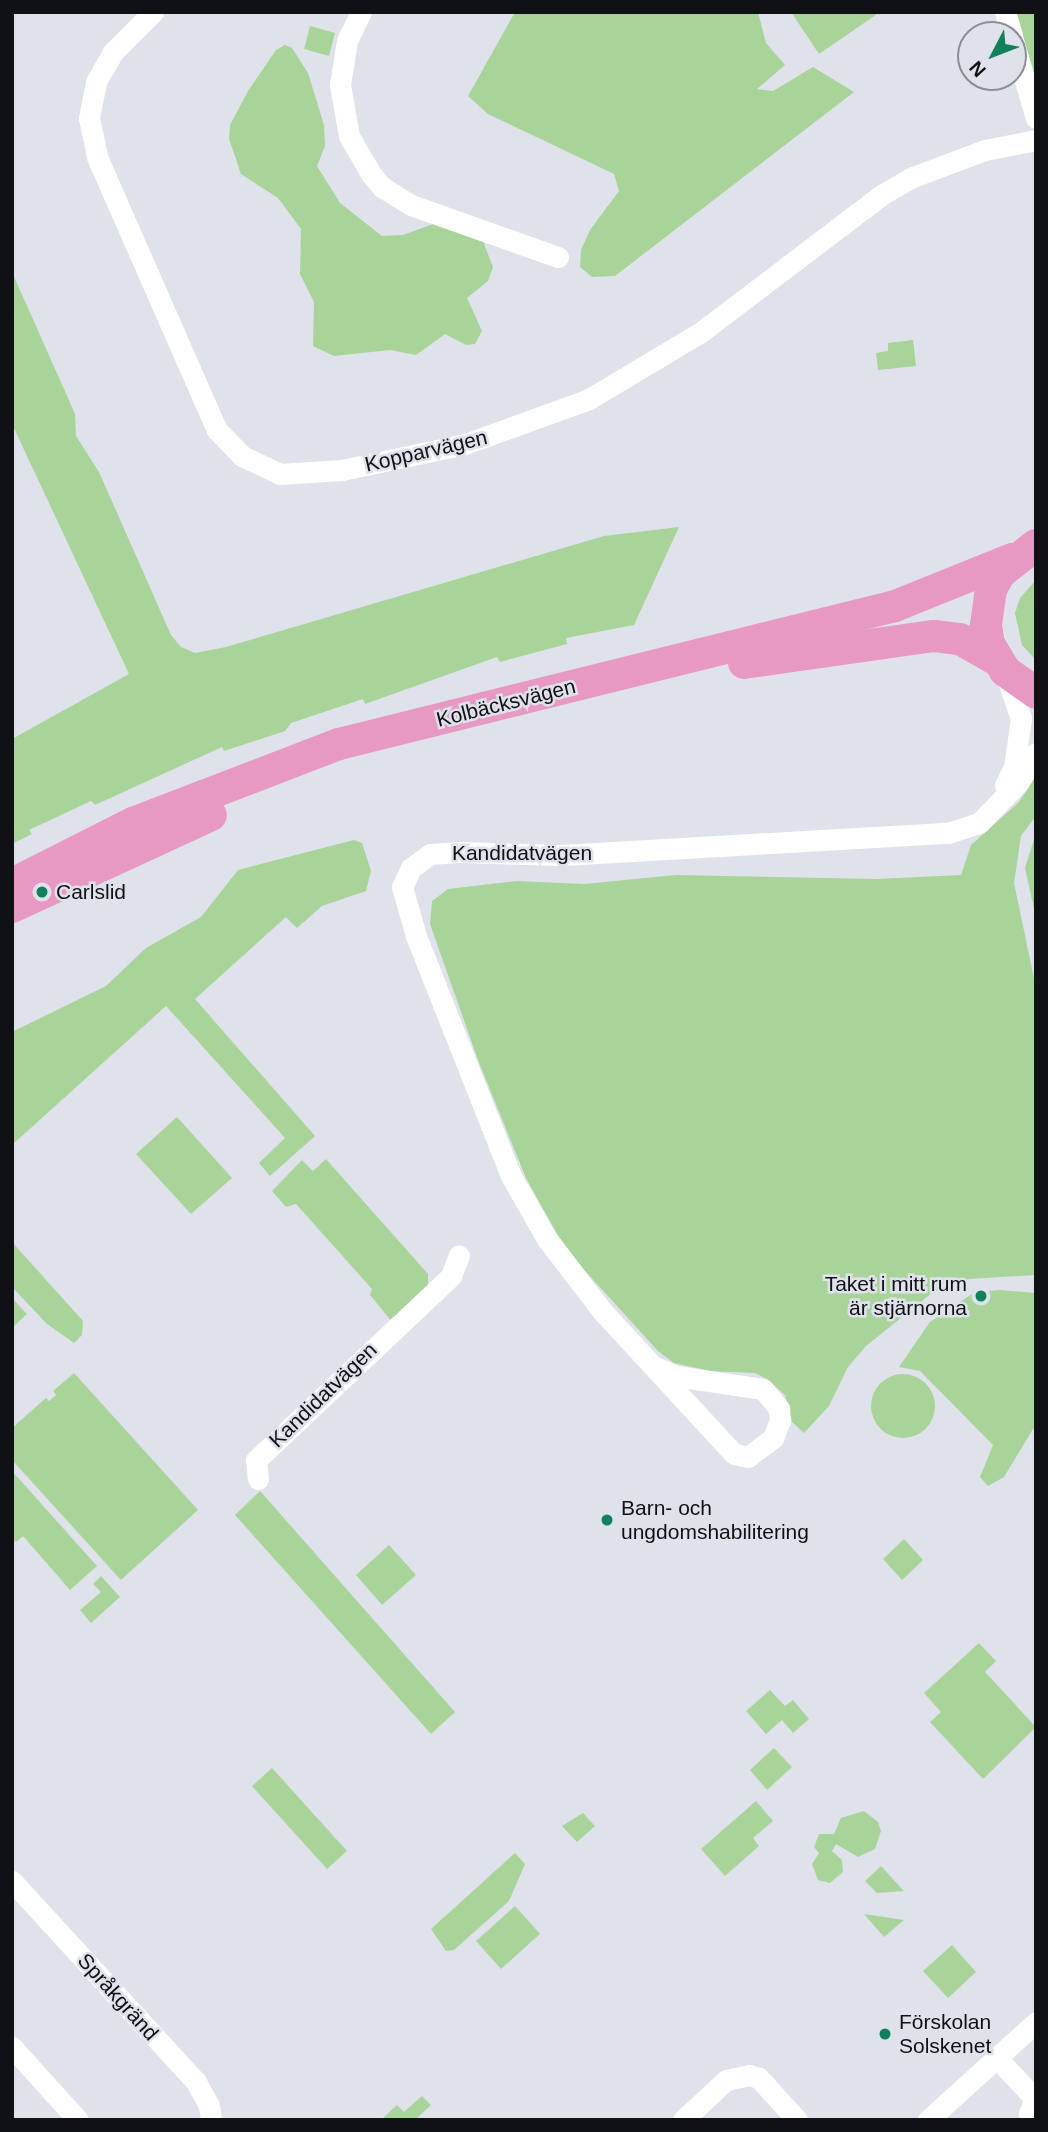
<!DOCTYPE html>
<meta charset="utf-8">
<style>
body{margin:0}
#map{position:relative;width:1048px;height:2132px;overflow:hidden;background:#dfe2eb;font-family:Arial,sans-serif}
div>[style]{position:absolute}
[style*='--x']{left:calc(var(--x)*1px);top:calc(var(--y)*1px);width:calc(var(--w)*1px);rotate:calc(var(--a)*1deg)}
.green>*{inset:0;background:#a8d499}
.round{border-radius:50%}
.minor>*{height:21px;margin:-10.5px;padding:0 10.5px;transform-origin:10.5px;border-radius:10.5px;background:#fff}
.highway>*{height:32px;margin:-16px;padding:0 16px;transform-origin:16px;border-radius:16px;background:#e799c4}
.dots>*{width:19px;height:19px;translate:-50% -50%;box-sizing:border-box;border:4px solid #dfe2eb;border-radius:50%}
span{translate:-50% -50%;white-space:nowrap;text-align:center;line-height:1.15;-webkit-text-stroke:5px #dfe2eb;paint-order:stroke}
.street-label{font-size:21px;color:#101114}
.poi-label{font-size:21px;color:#101114}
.left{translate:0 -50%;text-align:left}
.right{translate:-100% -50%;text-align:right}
.frame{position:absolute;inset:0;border:14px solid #101114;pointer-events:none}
.north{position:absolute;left:957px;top:21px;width:70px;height:70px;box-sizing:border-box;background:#dfe2eb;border:2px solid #8c8e95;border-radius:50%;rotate:228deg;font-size:19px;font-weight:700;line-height:28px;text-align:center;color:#101114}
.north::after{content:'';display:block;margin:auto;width:24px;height:32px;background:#13805c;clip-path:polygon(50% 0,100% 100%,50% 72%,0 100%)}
</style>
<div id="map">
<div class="green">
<div style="clip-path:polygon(515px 12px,758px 12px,766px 43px,785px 65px,757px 89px,773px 91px,813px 67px,854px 92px,615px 276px,592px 277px,580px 267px,581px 250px,590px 230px,619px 191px,614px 174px,488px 114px,468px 96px)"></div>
<div style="clip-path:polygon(791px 12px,880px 12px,819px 54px)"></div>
<div style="clip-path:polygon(1005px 12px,1036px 12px,1036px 118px)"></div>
<div style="clip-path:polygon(310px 26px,335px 33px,329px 56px,304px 49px)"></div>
<div style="clip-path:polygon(285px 45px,292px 48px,308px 73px,324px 125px,325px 146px,317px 166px,340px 203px,382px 236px,403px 235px,447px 219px,486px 232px,484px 244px,493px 267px,488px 281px,467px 298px,482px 331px,475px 344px,466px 345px,445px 334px,416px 355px,390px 350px,334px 356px,313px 346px,314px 302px,300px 274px,301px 229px,278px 198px,241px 174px,229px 139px,230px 125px,248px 91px,276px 50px)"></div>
<div style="clip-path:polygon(12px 272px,75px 414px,76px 436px,99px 472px,171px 635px,181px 647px,195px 653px,226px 647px,604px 536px,679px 527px,634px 625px,566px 638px,567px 644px,500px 662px,497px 657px,365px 704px,363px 699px,291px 723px,285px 731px,224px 751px,222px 747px,95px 805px,91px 801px,29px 830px,32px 834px,12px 844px,12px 739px,129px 674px,12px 424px)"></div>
<div style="clip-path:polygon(913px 340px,916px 366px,878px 370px,876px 353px,888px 351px,888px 343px)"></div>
<div style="clip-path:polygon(1036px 580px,1036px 660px,1022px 645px,1015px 613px,1020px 598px)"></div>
<div style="clip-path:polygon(1036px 776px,1036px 816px,1021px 836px,1014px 883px,1036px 988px,1036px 1275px,969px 1279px,932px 1293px,866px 1346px,848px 1367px,829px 1406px,804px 1433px,792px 1422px,785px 1395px,767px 1379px,755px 1373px,710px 1371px,674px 1363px,658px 1351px,566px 1250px,526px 1178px,478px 1060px,430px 924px,432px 901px,448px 889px,517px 881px,584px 884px,676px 875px,876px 879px,961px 875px,971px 845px,1019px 802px)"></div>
<div style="clip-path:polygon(1036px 833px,1036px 918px,1025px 868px)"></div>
<div style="clip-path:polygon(354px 840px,362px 843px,371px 871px,366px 891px,322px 906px,297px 928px,286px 917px,195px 999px,315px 1136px,270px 1176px,259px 1163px,285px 1138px,166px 1006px,12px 1145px,12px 1032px,106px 986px,146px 948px,201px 917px,238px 870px)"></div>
<div style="clip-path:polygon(177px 1117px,232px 1178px,191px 1214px,136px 1154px)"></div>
<div style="clip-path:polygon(326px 1159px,428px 1274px,428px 1285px,393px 1323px,370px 1295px,372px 1289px,296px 1204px,286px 1207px,272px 1191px,302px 1160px,313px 1171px)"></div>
<div style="clip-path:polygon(12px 1242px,83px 1321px,82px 1335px,74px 1343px,47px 1324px,12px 1287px)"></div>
<div style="clip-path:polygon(1000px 1290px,1036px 1293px,1036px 1424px,1004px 1477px,988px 1486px,980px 1477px,993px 1445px,920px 1371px,899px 1367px,930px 1322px,975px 1292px)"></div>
<div style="clip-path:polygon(12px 1298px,27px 1314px,12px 1328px)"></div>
<div style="clip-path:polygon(74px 1373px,198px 1510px,121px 1580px,12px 1460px,12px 1428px,46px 1398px,49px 1401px,56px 1395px,53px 1391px)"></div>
<div class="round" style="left:871px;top:1374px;width:64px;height:64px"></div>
<div style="clip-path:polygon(12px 1471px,97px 1566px,70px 1590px,23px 1536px,16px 1542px,12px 1538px)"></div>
<div style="clip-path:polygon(260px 1491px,455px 1712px,431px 1734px,235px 1515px)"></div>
<div style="clip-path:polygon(904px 1539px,923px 1560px,902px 1580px,883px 1559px)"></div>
<div style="clip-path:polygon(389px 1545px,416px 1575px,382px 1605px,356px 1575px)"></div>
<div style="clip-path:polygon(101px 1576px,120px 1597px,91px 1623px,80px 1610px,101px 1592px,93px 1584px)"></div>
<div style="clip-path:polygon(979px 1643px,996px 1661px,985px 1672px,1036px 1727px,983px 1779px,930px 1722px,941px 1712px,924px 1693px)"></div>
<div style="clip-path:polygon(770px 1690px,785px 1706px,793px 1700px,809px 1719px,793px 1733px,782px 1720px,766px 1734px,746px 1711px)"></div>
<div style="clip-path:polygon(774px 1748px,792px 1767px,767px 1790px,750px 1770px)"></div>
<div style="clip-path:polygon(272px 1768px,347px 1851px,327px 1869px,252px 1786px)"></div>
<div style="clip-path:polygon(756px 1801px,773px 1821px,753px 1838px,759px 1846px,725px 1876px,701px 1849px)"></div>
<div style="clip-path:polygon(864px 1811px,878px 1822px,881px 1831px,875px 1849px,858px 1857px,836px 1844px,832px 1851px,842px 1860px,843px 1872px,830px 1883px,818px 1880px,812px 1864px,819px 1853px,814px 1847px,819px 1834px,834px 1834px,841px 1818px)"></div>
<div style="clip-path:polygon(583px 1813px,595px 1826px,577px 1842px,562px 1826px)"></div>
<div style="clip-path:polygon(515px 1853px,525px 1864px,509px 1901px,454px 1950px,446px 1951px,431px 1929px)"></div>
<div style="clip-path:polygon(881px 1866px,904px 1891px,877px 1893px,865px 1881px)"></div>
<div style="clip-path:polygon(515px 1906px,540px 1934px,501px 1969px,476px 1941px)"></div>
<div style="clip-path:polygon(864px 1914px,904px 1920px,884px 1937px)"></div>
<div style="clip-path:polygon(952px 1945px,976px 1972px,948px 1998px,923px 1971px)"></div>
<div style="clip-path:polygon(422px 2096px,431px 2105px,415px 2120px,381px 2120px,397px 2105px,404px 2112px)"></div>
</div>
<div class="minor">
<div style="--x:153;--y:12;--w:57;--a:135"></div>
<div style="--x:113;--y:52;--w:34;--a:120"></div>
<div style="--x:96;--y:82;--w:37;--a:101"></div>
<div style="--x:89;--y:118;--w:40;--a:78"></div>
<div style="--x:97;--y:157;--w:298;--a:66.3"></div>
<div style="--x:217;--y:430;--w:36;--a:46"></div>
<div style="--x:242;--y:456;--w:42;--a:25.3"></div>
<div style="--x:280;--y:474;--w:62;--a:-3.7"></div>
<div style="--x:342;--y:470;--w:126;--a:-11.9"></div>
<div style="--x:465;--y:444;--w:132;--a:-19.9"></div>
<div style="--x:589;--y:399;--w:131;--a:-30.9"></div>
<div style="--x:701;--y:332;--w:228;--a:-37.2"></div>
<div style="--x:883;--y:194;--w:34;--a:-30"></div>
<div style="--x:913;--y:177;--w:77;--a:-20.6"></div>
<div style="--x:985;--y:150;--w:52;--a:-11.1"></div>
<div style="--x:361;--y:12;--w:32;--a:116"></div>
<div style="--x:347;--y:41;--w:45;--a:99"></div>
<div style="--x:340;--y:85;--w:52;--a:80"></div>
<div style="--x:349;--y:136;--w:44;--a:59.9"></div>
<div style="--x:371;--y:174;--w:17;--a:50"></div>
<div style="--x:382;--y:187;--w:34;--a:32"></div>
<div style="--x:411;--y:205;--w:156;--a:19.5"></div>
<div style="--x:1005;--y:12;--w:24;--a:73"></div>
<div style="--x:1013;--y:40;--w:81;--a:73.6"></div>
<div style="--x:1005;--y:785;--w:20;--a:-63"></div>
<div style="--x:1014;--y:767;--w:49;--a:-81.7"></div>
<div style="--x:1021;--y:719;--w:50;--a:-108.8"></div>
<div style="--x:655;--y:1367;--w:23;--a:23"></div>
<div style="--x:676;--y:1376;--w:88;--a:8.5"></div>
<div style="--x:763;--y:1389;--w:26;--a:51"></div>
<div style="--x:779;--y:1409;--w:11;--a:85"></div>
<div style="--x:780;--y:1420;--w:19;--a:111"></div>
<div style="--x:773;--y:1438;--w:31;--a:143"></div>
<div style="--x:748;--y:1457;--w:14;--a:-168"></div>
<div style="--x:734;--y:1454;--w:193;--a:-132.7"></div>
<div style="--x:603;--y:1312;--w:92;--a:-127.5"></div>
<div style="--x:547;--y:1239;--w:73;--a:-119.7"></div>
<div style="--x:511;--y:1176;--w:258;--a:-111.6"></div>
<div style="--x:416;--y:936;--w:51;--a:-105.9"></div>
<div style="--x:402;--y:887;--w:21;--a:-65"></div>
<div style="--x:411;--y:868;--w:24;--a:-36"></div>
<div style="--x:430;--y:854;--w:29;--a:-4"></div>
<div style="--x:459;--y:852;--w:103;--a:1.7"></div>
<div style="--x:562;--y:855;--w:387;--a:-3.3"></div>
<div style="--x:948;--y:833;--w:33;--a:-18"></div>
<div style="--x:979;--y:823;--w:56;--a:-45.7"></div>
<div style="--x:1018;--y:783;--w:35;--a:-59"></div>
<div style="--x:258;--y:1479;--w:19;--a:-96"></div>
<div style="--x:256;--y:1460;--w:268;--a:-43.3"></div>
<div style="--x:451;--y:1276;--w:22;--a:-69"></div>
<div style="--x:12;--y:1881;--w:273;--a:47.5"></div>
<div style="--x:196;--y:2082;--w:26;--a:61"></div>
<div style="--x:209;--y:2105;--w:15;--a:82"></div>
<div style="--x:12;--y:2047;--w:98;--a:47.9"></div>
<div style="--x:997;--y:2058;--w:57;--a:47.1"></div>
<div style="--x:683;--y:2120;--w:59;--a:-42.9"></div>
<div style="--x:726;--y:2080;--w:24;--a:-12"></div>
<div style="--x:749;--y:2075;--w:10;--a:17"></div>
<div style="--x:759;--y:2078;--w:57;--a:47.9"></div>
<div style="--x:928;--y:2120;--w:146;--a:-42.2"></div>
<div style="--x:1034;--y:2120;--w:8;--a:-130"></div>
<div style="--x:1029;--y:2114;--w:15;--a:-70"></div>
</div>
<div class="highway">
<div style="--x:1036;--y:545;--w:46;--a:142.1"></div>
<div style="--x:1000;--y:573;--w:18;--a:119"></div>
<div style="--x:991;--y:589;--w:37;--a:98"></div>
<div style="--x:986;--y:626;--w:18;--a:81"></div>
<div style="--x:989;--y:644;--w:31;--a:59"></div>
<div style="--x:1005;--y:671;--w:38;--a:35"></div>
<div style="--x:744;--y:663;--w:192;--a:-8.1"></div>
<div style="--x:934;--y:636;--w:26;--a:7"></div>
<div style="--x:960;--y:639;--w:43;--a:29.6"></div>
<div style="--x:12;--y:884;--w:136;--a:-26.8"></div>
<div style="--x:133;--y:823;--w:221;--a:-21"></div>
<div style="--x:339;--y:744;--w:573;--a:-13.94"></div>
<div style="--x:895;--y:606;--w:126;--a:-21.9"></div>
<div style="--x:12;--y:907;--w:219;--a:-24.8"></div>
</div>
<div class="dots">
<div style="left:42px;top:892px;background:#13805c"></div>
<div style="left:981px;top:1296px;background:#13805c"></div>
<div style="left:607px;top:1520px;background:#13805c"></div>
<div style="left:885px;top:2034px;background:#13805c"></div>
</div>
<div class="street-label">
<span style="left:426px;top:451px;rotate:-13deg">Kopparvägen</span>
<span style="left:506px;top:703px;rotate:-14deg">Kolbäcksvägen</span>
<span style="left:522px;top:853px">Kandidatvägen</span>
<span style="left:323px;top:1395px;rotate:-44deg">Kandidatvägen</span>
<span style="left:118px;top:1997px;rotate:48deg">Språkgränd</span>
</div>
<div class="poi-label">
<span class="left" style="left:56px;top:892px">Carlslid</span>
<span class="right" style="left:967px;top:1296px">Taket i mitt rum<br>är stjärnorna</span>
<span class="left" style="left:621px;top:1520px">Barn- och<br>ungdomshabilitering</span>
<span class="left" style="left:899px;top:2034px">Förskolan<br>Solskenet</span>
</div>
<div class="frame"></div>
<div class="north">N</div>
</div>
